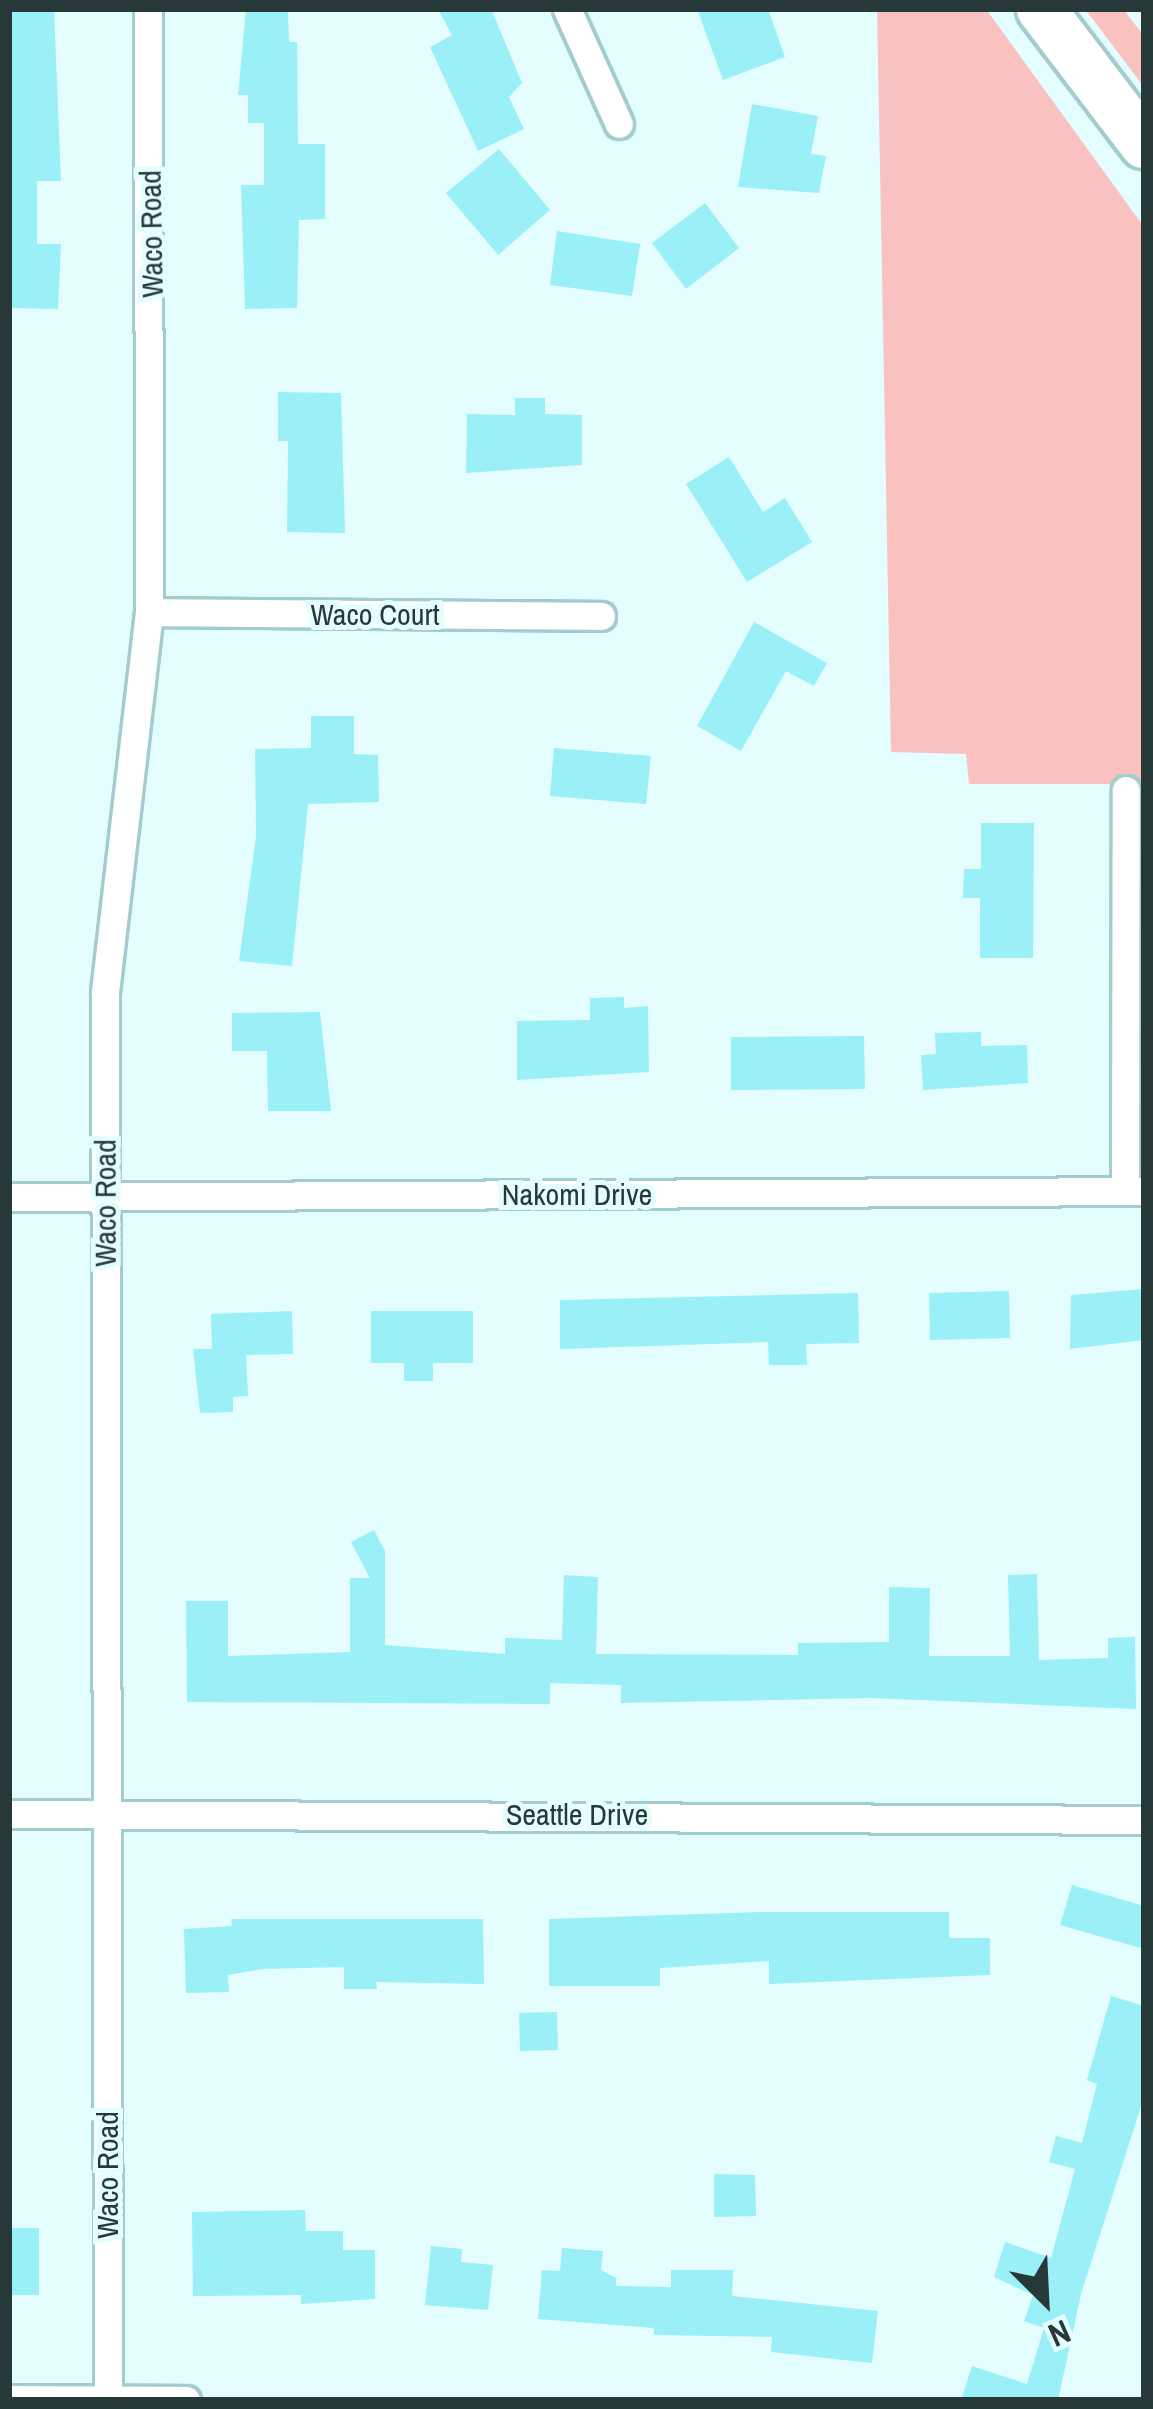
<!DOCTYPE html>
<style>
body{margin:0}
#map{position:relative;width:1153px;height:2409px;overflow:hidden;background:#e4fdff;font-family:"Archivo Narrow",sans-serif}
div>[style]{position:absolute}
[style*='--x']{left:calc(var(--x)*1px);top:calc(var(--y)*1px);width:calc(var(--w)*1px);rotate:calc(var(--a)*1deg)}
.green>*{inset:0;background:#f9c2c0}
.building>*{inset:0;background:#9af0f6}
.roads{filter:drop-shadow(3px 0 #a3cccf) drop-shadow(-3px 0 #a3cccf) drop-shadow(0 3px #a3cccf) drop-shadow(0 -3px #a3cccf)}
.minor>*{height:27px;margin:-13.5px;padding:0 13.5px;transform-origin:13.5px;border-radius:13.5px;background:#fff}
.motorway>*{height:48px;margin:-24px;padding:0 24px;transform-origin:24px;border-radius:24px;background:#fff}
span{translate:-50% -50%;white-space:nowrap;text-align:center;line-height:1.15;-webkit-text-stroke:10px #e4fdff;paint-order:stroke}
.street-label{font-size:30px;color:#273839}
.frame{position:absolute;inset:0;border:12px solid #273839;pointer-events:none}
.north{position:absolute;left:985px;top:2241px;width:120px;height:120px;-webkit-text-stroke:9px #e4fdff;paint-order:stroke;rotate:156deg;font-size:33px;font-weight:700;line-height:48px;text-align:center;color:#273839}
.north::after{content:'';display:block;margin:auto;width:42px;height:54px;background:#273839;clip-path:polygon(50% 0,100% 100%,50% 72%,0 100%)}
</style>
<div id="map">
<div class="green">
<div style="clip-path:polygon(877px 9px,986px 9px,1144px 227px,1144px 784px,969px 784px,966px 754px,891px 752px)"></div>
<div style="clip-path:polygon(1085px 9px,1123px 9px,1144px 36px,1144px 87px)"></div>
</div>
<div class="building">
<div style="clip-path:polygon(9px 9px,54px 9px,61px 181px,37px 181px,37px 244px,61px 244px,58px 309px,10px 308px)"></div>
<div style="clip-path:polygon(246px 9px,288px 9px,289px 42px,297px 42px,298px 144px,325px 144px,325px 219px,299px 220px,297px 308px,245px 309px,241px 185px,264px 185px,264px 123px,248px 123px,248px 95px,238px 95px)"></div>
<div style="clip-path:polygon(438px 9px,491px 9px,522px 83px,509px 97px,524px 129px,478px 151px,430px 47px,452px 35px)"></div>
<div style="clip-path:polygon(697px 9px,768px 9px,785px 57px,723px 80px)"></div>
<div style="clip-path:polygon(752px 104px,818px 116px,811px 154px,826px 156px,819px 193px,738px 187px)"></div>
<div style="clip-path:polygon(499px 149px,550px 210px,498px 255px,446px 193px)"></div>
<div style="clip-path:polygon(705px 203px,739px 248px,686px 289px,652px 243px)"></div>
<div style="clip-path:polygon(557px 231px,640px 244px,632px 296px,550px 285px)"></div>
<div style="clip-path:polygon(278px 392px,341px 393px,345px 533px,287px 532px,288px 441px,278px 441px)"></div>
<div style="clip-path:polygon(515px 398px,545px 398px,545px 414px,582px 415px,582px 465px,466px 473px,467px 414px,515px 415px)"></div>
<div style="clip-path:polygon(729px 457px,763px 512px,785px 498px,812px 542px,747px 582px,686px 484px)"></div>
<div style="clip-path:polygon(754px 622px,827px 663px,814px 686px,786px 671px,741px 751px,697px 726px)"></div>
<div style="clip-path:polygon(311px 716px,354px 716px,354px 754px,378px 755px,379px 802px,308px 804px,292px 966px,239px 961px,256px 836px,255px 749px,311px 748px)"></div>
<div style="clip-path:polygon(554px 748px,651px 756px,646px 804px,550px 796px)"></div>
<div style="clip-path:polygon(981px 823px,1034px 823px,1033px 958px,980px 958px,980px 898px,963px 898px,964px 869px,981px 869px)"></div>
<div style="clip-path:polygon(624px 997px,624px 1008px,648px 1006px,649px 1072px,517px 1080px,517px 1021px,590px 1020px,590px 998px)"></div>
<div style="clip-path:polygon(320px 1012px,331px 1111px,268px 1111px,267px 1051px,232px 1051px,232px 1013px)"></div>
<div style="clip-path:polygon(981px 1032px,981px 1046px,1027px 1045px,1028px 1083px,923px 1090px,921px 1055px,936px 1054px,935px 1033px)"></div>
<div style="clip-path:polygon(864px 1036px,865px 1089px,731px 1090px,731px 1037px)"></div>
<div style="clip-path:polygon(1144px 1289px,1144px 1340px,1070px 1349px,1071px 1295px)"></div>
<div style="clip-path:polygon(1009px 1291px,1010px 1338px,930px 1340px,929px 1293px)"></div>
<div style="clip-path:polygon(858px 1293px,859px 1343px,806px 1344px,807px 1365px,769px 1365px,768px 1342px,560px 1349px,560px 1300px)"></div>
<div style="clip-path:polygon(292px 1311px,293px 1354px,246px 1355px,248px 1396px,233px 1397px,233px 1412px,200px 1413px,193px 1349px,212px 1349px,211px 1314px)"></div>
<div style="clip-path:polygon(371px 1311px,473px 1311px,473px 1363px,433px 1363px,433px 1381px,404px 1381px,404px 1363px,371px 1363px)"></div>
<div style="clip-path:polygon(374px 1530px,385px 1551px,385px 1645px,505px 1654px,505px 1638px,562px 1640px,564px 1575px,598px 1577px,596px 1654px,798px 1655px,798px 1643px,889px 1642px,889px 1587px,930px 1588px,929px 1656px,1010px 1656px,1008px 1575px,1037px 1574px,1039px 1660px,1108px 1658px,1108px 1638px,1135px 1637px,1136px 1709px,871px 1698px,621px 1703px,621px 1685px,550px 1683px,550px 1704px,187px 1702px,186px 1601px,228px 1601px,228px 1656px,350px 1652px,350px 1578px,370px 1578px,351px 1542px)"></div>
<div style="clip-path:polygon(1072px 1885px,1144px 1906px,1144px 1949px,1060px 1925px)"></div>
<div style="clip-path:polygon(761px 1912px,949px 1912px,949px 1938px,990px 1938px,990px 1975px,769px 1984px,769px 1961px,660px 1968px,660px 1986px,549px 1986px,549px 1919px)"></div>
<div style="clip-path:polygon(231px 1919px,483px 1919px,484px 1984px,376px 1982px,377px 1989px,344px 1989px,344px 1967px,263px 1969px,228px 1975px,229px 1992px,186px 1993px,184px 1929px,232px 1926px)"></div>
<div style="clip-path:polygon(1111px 1996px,1144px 2006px,1144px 2097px,1081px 2294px,1058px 2400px,961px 2400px,972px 2366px,1027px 2384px,1044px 2328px,1024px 2321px,1033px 2295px,994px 2277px,1005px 2242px,1051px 2258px,1075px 2169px,1049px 2162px,1056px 2136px,1082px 2143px,1097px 2084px,1087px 2080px)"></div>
<div style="clip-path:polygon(557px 2012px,558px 2050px,520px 2051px,519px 2013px)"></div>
<div style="clip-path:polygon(714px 2174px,755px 2175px,756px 2216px,714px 2217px)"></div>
<div style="clip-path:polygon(305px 2210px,306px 2231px,343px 2231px,343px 2250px,375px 2250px,375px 2299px,301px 2304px,301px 2295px,193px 2296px,192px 2212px)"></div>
<div style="clip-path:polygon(9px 2228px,39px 2228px,39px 2295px,9px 2295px)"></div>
<div style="clip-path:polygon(431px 2246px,462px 2249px,461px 2262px,493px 2265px,488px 2310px,425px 2305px)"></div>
<div style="clip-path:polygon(562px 2248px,603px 2251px,601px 2270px,616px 2278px,616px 2286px,671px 2287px,671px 2270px,733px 2270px,732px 2296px,878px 2311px,872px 2363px,771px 2352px,772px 2337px,654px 2335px,654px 2328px,538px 2319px,542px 2270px,560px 2271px)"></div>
</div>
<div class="roads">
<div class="minor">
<div style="--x:567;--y:9;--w:126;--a:65.7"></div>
<div style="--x:149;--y:612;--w:452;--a:0.5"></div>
<div style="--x:1125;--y:1191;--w:401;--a:-89.9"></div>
<div style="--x:9;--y:1197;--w:1135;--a:-0.3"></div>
<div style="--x:9;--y:1814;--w:1135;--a:0.3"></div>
<div style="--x:9;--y:2399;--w:177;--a:0.3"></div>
<div style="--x:108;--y:2400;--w:1408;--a:-90.12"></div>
<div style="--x:105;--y:992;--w:383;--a:-83.4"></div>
<div style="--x:149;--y:612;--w:603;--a:-90.1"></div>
</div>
<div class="motorway">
<div style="--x:1041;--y:9;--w:170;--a:52.7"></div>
</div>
</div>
<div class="street-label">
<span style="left:151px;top:234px;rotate:-91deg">Waco Road</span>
<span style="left:375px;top:614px">Waco Court</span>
<span style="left:577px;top:1194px">Nakomi Drive</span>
<span style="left:105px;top:1203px;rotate:-90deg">Waco Road</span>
<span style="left:577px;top:1814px">Seattle Drive</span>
<span style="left:107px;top:2175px;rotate:-90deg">Waco Road</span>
</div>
<div class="frame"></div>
<div class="north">N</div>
</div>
